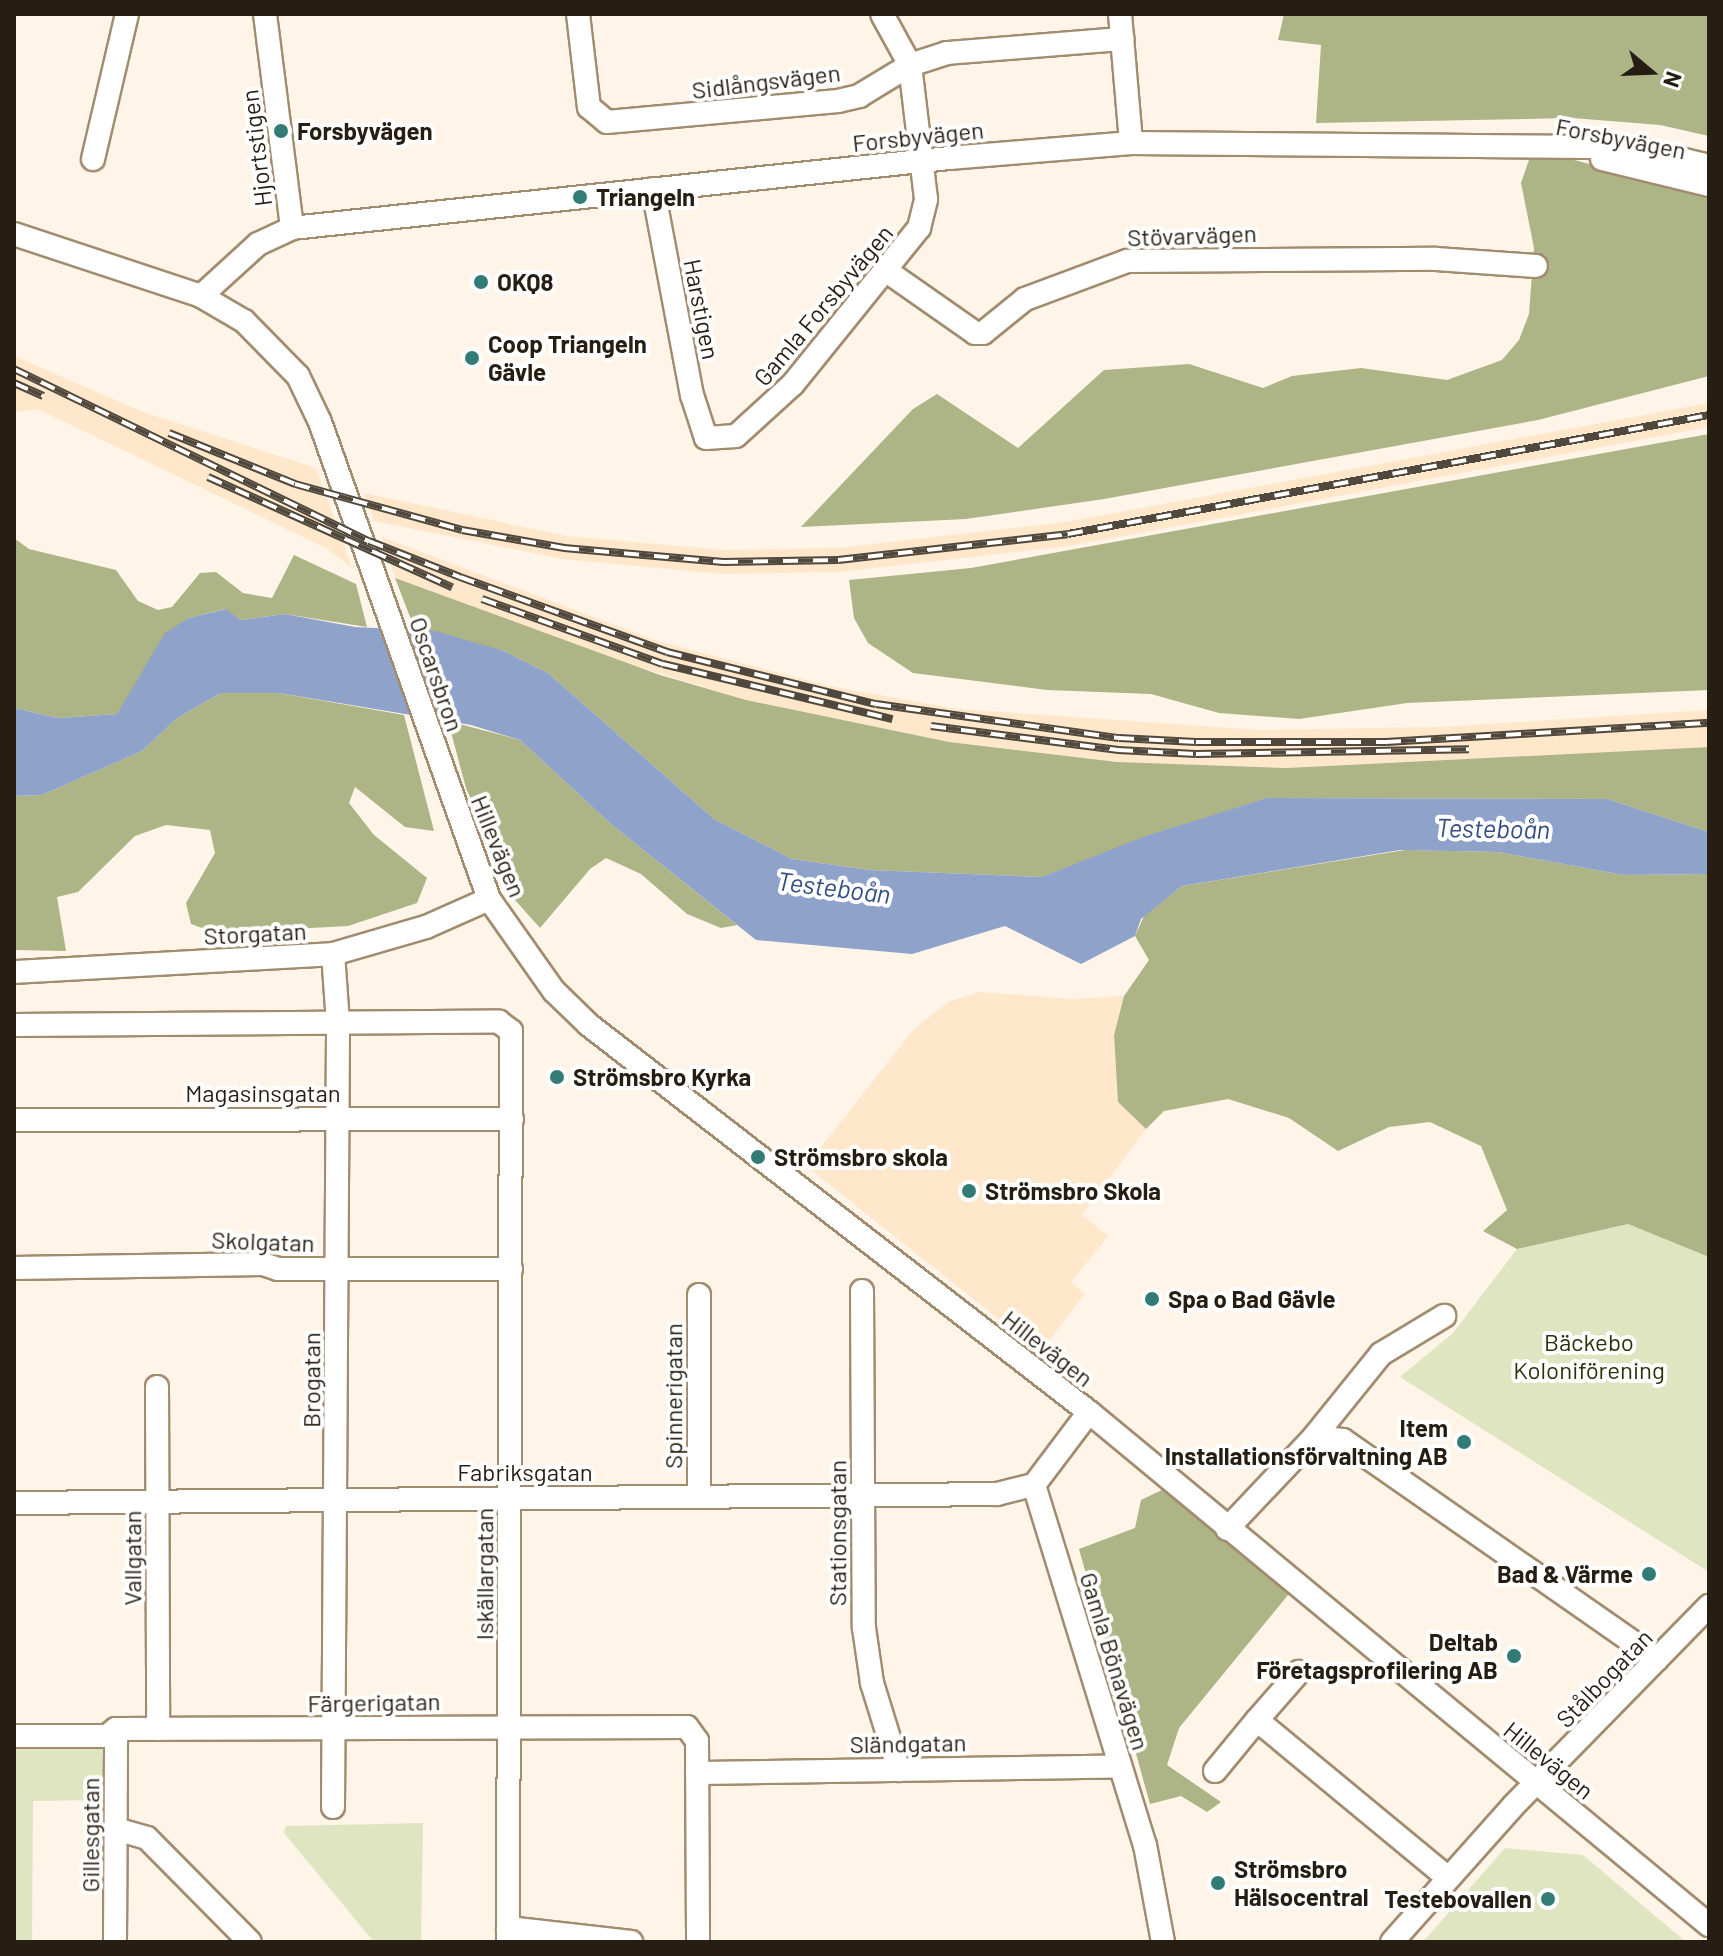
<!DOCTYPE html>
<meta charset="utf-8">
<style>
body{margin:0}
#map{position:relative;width:1723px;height:1956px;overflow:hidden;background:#fef4e8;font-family:Barlow,sans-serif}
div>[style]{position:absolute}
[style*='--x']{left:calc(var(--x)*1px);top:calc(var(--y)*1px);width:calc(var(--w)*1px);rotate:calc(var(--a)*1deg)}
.built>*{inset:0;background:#fee7ca}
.green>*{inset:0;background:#dfe5c1}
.forest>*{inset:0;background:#adb486}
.water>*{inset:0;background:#8ea2ca}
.roads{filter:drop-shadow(2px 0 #a28c70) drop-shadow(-2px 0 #a28c70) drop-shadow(0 2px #a28c70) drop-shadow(0 -2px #a28c70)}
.minor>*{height:22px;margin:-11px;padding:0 11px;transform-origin:11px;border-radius:11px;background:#fff}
.rail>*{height:8px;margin-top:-4px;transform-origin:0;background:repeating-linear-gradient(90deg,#fff 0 15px,#50483c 0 30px);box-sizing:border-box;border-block:2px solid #50483c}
.dots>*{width:22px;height:22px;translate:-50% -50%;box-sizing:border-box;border:4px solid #fff;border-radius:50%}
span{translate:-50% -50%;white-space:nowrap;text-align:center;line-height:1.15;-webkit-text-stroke:8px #fff;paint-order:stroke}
.street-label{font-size:24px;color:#261e12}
.poi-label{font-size:24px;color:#261e12;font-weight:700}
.left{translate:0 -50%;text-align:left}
.right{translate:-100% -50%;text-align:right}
.park-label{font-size:24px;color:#2c310b}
.water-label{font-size:26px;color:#364e83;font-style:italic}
.frame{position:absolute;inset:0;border:16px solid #261e12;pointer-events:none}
.north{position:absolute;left:1611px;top:32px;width:80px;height:80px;-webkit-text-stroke:6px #fff;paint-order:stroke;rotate:109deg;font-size:22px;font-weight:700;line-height:32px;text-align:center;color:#261e12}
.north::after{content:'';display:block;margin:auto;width:28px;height:36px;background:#261e12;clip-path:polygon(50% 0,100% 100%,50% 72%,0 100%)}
</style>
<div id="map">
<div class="built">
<div style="clip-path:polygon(14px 356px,143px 412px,316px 468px,352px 568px,326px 548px,38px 409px,14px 412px)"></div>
<div style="clip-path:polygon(1709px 403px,1709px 427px,1070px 546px,839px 572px,722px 574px,562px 559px,374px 521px,364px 493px,566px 536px,723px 550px,838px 548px,1066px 522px)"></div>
<div style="clip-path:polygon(382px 537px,654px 640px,829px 686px,957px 709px,1260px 730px,1439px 727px,1709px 710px,1709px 747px,1287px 768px,1117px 762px,949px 742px,746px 700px,596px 654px,395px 578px)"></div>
<div style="clip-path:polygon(979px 992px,1074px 999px,1124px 996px,1114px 1035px,1118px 1102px,1146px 1129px,1082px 1215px,1108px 1236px,1071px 1282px,1085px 1294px,1040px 1352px,806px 1166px,915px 1028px,950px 1001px)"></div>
</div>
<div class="green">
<div style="clip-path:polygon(1628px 1224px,1709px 1257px,1709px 1572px,1400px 1377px,1453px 1333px,1517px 1249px)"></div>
<div style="clip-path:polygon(104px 1746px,106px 1800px,33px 1801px,32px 1942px,14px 1942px,14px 1747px)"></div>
<div style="clip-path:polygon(423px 1823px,421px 1942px,374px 1942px,284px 1833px,286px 1826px)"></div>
<div style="clip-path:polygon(1505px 1848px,1583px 1855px,1686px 1942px,1423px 1942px)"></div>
</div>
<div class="forest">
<div style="clip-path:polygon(1284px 14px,1709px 14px,1709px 136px,1660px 125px,1573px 118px,1316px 123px,1321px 45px,1278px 40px)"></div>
<div style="clip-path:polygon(1530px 157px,1571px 159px,1709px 197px,1709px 376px,1538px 420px,1104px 499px,966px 519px,801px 527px,913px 409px,937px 394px,1018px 448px,1104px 370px,1189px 364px,1263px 388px,1292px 376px,1361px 368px,1447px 380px,1502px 360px,1519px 340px,1529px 314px,1534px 248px,1521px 183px)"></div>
<div style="clip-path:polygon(1709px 434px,1709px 690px,1407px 703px,1299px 719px,1219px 713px,1151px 694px,1047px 690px,913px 673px,868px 643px,854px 618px,849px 580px,971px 568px)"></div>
<div style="clip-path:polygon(14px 538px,29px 549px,116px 570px,138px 601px,158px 610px,172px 607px,200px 573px,216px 572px,243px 593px,272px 598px,294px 555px,356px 584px,367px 627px,285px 614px,241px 620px,225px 609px,189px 618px,117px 714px,58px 718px,14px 708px)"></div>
<div style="clip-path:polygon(395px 578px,660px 675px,746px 700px,949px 742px,1117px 762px,1287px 768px,1709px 747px,1709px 832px,1607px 799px,1268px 798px,1148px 836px,1042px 877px,870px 870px,792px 859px,714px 819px,548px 673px,504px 651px,415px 630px)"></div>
<div style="clip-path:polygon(221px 693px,279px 693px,404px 715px,434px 831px,405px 827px,355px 787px,349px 803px,374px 835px,427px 878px,417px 903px,348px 926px,216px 933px,191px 924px,186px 903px,215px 853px,210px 830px,166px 825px,135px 836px,78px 892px,57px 897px,66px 951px,14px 950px,14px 796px,42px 795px,142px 751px,177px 718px)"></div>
<div style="clip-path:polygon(448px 721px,520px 740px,611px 824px,737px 925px,721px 928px,687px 914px,641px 874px,606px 858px,590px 869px,540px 928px,515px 900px,466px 788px)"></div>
<div style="clip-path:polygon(1405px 850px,1498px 852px,1623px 875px,1709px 874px,1709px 1257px,1628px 1224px,1517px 1249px,1483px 1231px,1507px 1210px,1481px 1146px,1430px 1122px,1389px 1127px,1338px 1151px,1289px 1118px,1228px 1099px,1164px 1111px,1146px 1129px,1118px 1102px,1114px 1035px,1124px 996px,1149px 960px,1135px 936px,1144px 916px,1182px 886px)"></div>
<div style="clip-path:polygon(1164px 1489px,1284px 1586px,1288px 1595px,1179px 1728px,1167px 1765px,1221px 1802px,1207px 1812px,1181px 1796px,1150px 1804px,1079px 1549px,1135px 1528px,1141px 1500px)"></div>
</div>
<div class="water">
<div style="clip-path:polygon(226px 609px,241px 620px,285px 614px,355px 627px,435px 631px,504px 651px,548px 673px,714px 819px,792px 859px,870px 870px,1042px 877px,1143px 837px,1267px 798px,1607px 799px,1709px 832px,1709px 874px,1623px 875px,1498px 852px,1400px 850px,1182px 886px,1141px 919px,1135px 936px,1081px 964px,1005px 926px,912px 954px,756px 940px,611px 824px,520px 740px,471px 725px,279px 693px,221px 693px,177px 718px,142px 751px,42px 795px,14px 796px,14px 708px,58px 718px,117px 714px,165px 633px,189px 618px)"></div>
</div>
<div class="roads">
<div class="minor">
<div style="--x:265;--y:14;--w:216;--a:82.8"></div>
<div style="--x:578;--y:14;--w:94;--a:83.3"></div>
<div style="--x:589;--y:107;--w:23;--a:40"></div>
<div style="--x:607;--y:122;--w:232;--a:-5.2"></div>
<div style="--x:838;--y:101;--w:22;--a:-13"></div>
<div style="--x:859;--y:96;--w:60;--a:-31.3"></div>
<div style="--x:910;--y:65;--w:39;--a:-18"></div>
<div style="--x:947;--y:53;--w:176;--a:-4.6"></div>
<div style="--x:1120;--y:14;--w:129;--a:85.1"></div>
<div style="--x:93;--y:159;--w:149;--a:-76.8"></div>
<div style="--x:1602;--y:159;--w:110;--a:13.7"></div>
<div style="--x:653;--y:189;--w:210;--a:79.3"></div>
<div style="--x:692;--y:395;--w:45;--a:72"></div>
<div style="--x:706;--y:438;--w:30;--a:-4"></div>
<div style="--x:736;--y:436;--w:77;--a:-42.4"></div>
<div style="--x:793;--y:384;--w:201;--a:-51.1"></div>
<div style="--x:919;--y:228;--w:30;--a:-76"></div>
<div style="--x:926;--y:199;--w:135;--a:-96.8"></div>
<div style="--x:910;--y:65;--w:58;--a:-118.8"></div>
<div style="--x:14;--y:234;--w:197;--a:18.3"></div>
<div style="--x:201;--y:296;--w:50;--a:30.2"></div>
<div style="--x:244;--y:321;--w:77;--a:45.5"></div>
<div style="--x:298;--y:376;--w:51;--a:64.4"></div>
<div style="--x:320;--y:422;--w:506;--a:70.49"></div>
<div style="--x:489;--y:899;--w:113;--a:54.8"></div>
<div style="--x:554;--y:991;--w:49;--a:44.2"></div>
<div style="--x:589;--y:1025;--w:632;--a:37.74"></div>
<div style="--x:1089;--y:1412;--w:805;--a:39.61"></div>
<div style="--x:888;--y:272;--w:106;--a:35"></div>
<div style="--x:975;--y:333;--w:8;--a:0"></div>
<div style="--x:983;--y:333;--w:54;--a:-39"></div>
<div style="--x:1025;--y:299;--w:109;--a:-20.4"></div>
<div style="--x:1127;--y:261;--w:309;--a:-0.4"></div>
<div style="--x:1436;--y:259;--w:100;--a:4"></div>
<div style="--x:201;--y:296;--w:77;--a:-42.4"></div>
<div style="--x:258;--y:244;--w:38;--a:-25"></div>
<div style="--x:292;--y:228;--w:661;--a:-6.08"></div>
<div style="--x:949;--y:158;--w:183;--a:-4.7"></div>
<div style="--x:1131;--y:143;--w:458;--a:0.5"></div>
<div style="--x:1589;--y:147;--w:54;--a:3.2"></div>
<div style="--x:1643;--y:150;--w:68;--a:13.6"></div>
<div style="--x:14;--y:972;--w:320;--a:-3.2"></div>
<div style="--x:333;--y:954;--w:97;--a:-16.2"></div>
<div style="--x:426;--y:927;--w:69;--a:-24"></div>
<div style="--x:14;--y:1025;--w:485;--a:-0.4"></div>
<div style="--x:499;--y:1022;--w:15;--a:37"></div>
<div style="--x:511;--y:1031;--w:911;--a:90.19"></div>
<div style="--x:14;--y:1120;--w:498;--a:-0.1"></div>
<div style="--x:14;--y:1268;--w:249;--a:-0.9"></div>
<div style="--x:263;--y:1264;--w:16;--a:18"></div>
<div style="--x:278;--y:1269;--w:233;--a:0"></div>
<div style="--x:862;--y:1291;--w:337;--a:89.7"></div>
<div style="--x:864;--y:1628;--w:56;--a:81.7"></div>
<div style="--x:872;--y:1683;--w:91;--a:72.8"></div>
<div style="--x:157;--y:1387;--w:342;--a:89.8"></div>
<div style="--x:1314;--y:1437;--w:29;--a:6"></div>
<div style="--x:1343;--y:1440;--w:383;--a:34.9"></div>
<div style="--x:1034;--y:1485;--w:377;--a:72.9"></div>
<div style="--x:1145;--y:1845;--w:99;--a:79.5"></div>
<div style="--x:1034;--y:1485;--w:91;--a:-53"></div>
<div style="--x:699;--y:1497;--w:202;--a:-90"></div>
<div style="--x:14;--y:1503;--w:983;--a:-0.52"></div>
<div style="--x:997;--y:1494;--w:38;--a:-14"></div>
<div style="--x:1227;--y:1529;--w:127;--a:-46.6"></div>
<div style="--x:1314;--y:1437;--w:107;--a:-51.1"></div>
<div style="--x:1381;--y:1354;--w:74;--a:-31.1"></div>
<div style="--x:1257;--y:1720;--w:64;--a:-48.8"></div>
<div style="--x:14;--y:1736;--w:93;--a:0"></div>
<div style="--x:107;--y:1736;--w:11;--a:-38"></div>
<div style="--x:116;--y:1729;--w:571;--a:-0.2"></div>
<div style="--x:687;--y:1727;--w:17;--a:54"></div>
<div style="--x:697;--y:1741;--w:201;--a:89.7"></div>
<div style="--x:1215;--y:1771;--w:66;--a:-50.5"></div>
<div style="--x:1257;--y:1720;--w:248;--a:39.6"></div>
<div style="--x:697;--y:1773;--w:423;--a:-0.9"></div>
<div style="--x:333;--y:1807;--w:784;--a:-89.63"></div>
<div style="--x:338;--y:1023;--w:69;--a:-94.1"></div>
<div style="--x:116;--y:1829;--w:32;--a:16"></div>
<div style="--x:147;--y:1838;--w:146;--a:45.3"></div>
<div style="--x:508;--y:1928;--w:124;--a:6.5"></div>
<div style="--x:115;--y:1942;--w:213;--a:-89.7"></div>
<div style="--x:1392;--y:1942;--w:183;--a:-48.3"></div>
<div style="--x:1514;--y:1805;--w:279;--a:-45.6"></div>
</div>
</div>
<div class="rail">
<div style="--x:14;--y:369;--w:394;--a:25.9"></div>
<div style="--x:369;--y:541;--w:98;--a:21.6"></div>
<div style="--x:460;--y:577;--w:220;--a:19.9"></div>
<div style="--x:667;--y:652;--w:215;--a:14"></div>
<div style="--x:876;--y:704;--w:245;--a:8"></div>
<div style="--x:1119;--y:738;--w:77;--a:3"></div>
<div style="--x:1196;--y:742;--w:190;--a:0"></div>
<div style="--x:1386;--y:742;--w:324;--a:-3.4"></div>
<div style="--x:14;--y:383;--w:32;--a:24"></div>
<div style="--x:169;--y:433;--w:136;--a:22"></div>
<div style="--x:295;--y:484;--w:173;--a:15.4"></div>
<div style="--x:462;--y:530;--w:104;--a:10"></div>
<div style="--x:564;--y:548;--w:160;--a:5"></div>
<div style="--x:723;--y:562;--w:115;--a:-1"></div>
<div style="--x:838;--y:560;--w:231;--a:-6.4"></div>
<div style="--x:1068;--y:534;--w:652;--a:-10.52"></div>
<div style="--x:208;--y:477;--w:268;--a:24.3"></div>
<div style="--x:482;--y:599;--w:192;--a:19.8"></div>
<div style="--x:663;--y:664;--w:236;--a:13.5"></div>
<div style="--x:931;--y:726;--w:189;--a:7.3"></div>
<div style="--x:1118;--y:750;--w:78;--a:2.9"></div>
<div style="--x:1196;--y:754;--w:273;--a:-1"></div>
</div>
<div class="dots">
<div style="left:281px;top:131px;background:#337b75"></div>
<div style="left:580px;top:197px;background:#337b75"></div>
<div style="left:481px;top:282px;background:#337b75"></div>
<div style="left:472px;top:358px;background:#337b75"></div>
<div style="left:557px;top:1077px;background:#337b75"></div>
<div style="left:758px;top:1157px;background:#337b75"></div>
<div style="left:969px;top:1191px;background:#337b75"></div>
<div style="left:1152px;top:1299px;background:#337b75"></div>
<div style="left:1464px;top:1442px;background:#337b75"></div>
<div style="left:1649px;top:1574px;background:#337b75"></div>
<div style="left:1514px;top:1656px;background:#337b75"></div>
<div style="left:1218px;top:1883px;background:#337b75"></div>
<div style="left:1548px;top:1899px;background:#337b75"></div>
</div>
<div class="street-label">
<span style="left:766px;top:81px;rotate:-7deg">Sidlångsvägen</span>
<span style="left:918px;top:136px;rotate:-6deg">Forsbyvägen</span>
<span style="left:1621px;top:138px;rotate:11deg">Forsbyvägen</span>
<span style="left:256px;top:148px;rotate:-97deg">Hjortstigen</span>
<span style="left:1192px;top:235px;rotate:-2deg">Stövarvägen</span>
<span style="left:823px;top:305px;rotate:-50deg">Gamla Forsbyvägen</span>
<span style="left:702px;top:309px;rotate:79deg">Harstigen</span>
<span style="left:437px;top:674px;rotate:71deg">Oscarsbron</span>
<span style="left:499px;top:846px;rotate:68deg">Hillevägen</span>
<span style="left:255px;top:933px;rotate:-3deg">Storgatan</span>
<span style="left:263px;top:1093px">Magasinsgatan</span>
<span style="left:263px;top:1241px;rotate:2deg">Skolgatan</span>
<span style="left:1048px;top:1348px;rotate:38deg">Hillevägen</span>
<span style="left:311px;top:1380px;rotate:-90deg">Brogatan</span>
<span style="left:673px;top:1396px;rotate:-90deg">Spinnerigatan</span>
<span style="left:525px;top:1472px">Fabriksgatan</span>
<span style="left:837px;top:1533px;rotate:-90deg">Stationsgatan</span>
<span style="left:132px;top:1558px;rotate:-90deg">Vallgatan</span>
<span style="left:484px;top:1574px;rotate:-90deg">Iskällargatan</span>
<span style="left:1115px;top:1661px;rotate:73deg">Gamla Bönavägen</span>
<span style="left:1604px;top:1678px;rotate:-46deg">Stålbogatan</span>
<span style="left:374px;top:1702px;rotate:-1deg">Färgerigatan</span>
<span style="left:908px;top:1743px;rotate:-1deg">Sländgatan</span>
<span style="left:1549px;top:1760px;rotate:39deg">Hillevägen</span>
<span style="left:90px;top:1835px;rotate:-90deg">Gillesgatan</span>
</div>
<div class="poi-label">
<span class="left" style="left:297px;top:131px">Forsbyvägen</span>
<span class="left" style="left:596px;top:197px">Triangeln</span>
<span class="left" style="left:497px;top:282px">OKQ8</span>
<span class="left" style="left:488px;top:358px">Coop Triangeln<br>Gävle</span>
<span class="left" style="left:573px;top:1077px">Strömsbro Kyrka</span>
<span class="left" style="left:774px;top:1157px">Strömsbro skola</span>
<span class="left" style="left:985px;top:1191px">Strömsbro Skola</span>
<span class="left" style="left:1168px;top:1299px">Spa o Bad Gävle</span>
<span class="right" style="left:1448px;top:1442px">Item<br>Installationsförvaltning AB</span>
<span class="right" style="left:1633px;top:1574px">Bad &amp; Värme</span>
<span class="right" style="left:1498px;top:1656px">Deltab<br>Företagsprofilering AB</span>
<span class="left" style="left:1234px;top:1883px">Strömsbro<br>Hälsocentral</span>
<span class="right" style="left:1532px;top:1899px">Testebovallen</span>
</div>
<div class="park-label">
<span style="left:1589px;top:1356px">Bäckebo<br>Koloniförening</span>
</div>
<div class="water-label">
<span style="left:1493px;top:828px;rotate:1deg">Testeboån</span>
<span style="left:834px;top:887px;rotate:7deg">Testeboån</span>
</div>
<div class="frame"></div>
<div class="north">N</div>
</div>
